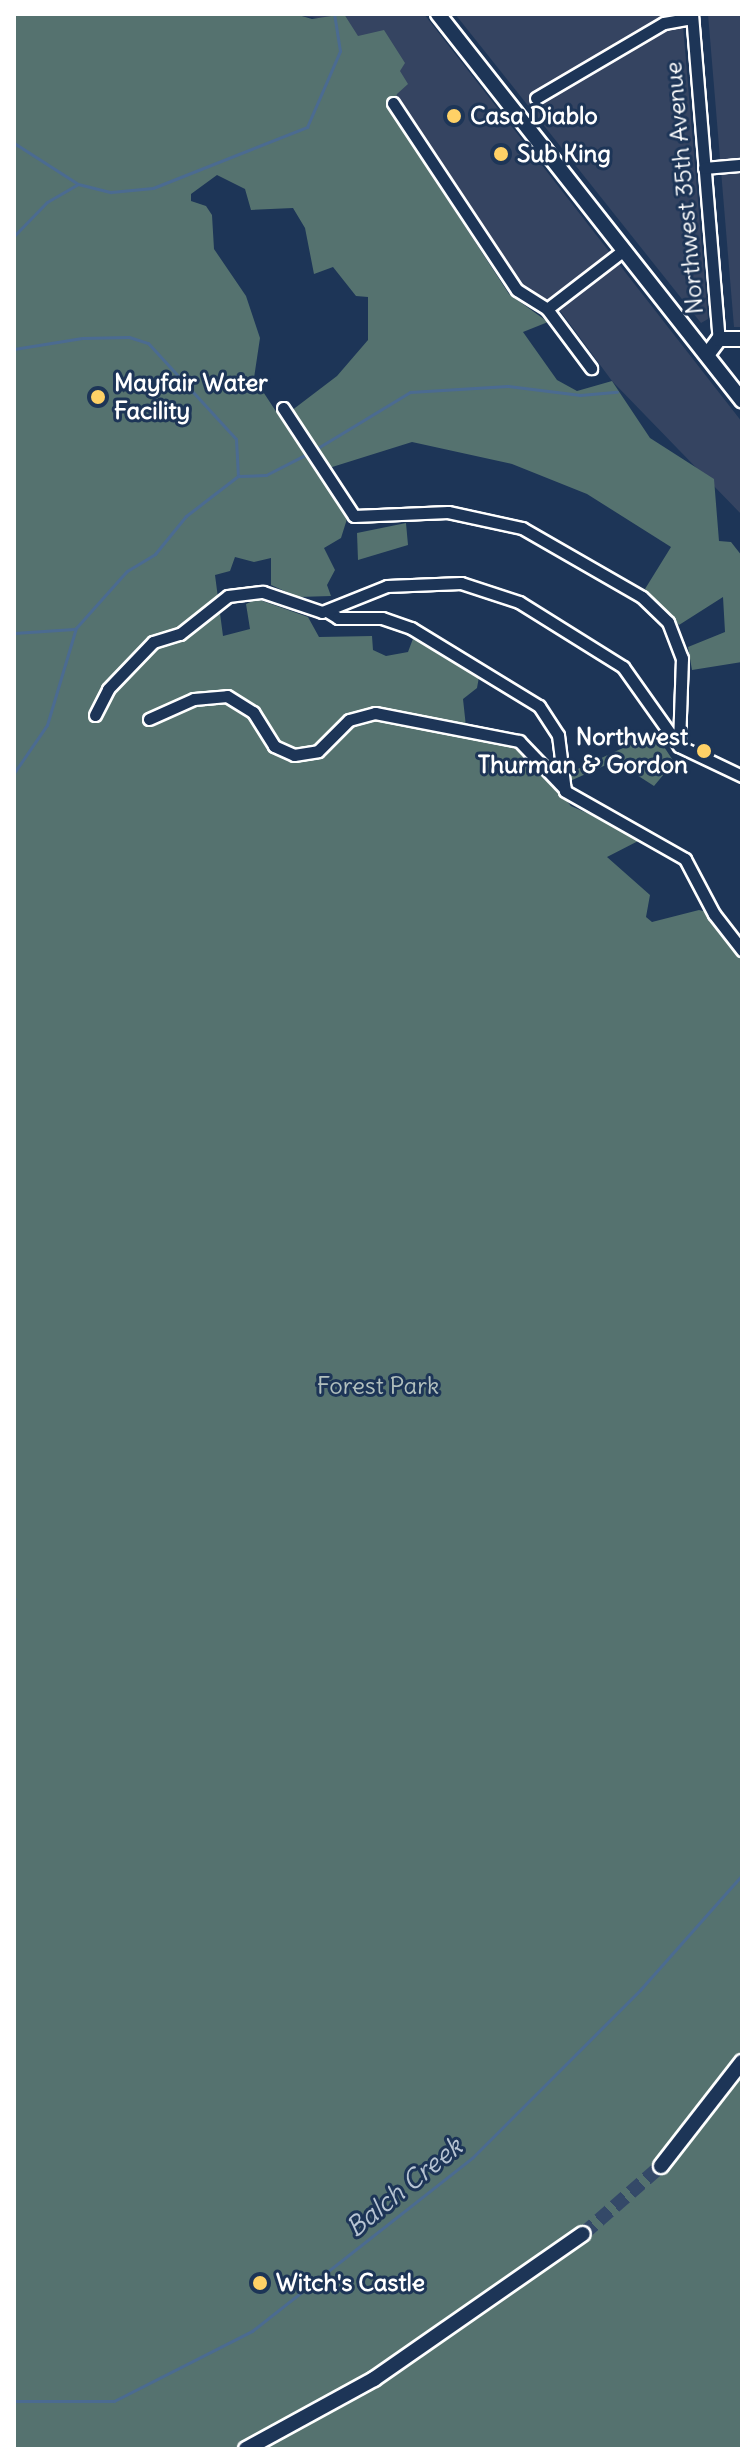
<!DOCTYPE html>
<style>
body{margin:0}
#map{position:relative;width:756px;height:2463px;overflow:hidden;background:#1d3557;font-family:Delius,sans-serif}
div>[style]{position:absolute}
[style*='--x']{left:calc(var(--x)*1px);top:calc(var(--y)*1px);width:calc(var(--w)*1px);rotate:calc(var(--a)*1deg)}
.built>*{inset:0;background:#354461}
.green>*{inset:0;background:#55726f}
.stream>*{height:3px;margin:-1.5px;padding:0 1.5px;transform-origin:1.5px;border-radius:1.5px;background:#4b6b91}
.secondary-tunnel>*{height:14px;margin-top:-7px;transform-origin:0;background:repeating-linear-gradient(90deg,#344968 0 14px,transparent 0 21px)}
.roads{filter:drop-shadow(2px 0 #fff) drop-shadow(-2px 0 #fff) drop-shadow(0 2px #fff) drop-shadow(0 -2px #fff)}
.street>*{height:11px;margin:-5.5px;padding:0 5.5px;transform-origin:5.5px;border-radius:5.5px;background:#1d3557}
.secondary>*{height:14px;margin:-7px;padding:0 7px;transform-origin:7px;border-radius:7px;background:#1d3557}
.dots>*{width:22px;height:22px;translate:-50% -50%;box-sizing:border-box;border:4px solid #1d3557;border-radius:50%}
span{translate:-50% -50%;white-space:nowrap;text-align:center;line-height:1.15;-webkit-text-stroke:6px #1d3557;paint-order:stroke}
.poi-label{font-size:24px;color:#fff;font-weight:700}
.left{translate:0 -50%;text-align:left}
.right{translate:-100% -50%;text-align:right}
.street-label{font-size:24px;color:#fff}
.park-label{font-size:24px;color:#b2c0be}
.water-label{font-size:26px;color:#b7c4d3;font-style:italic}
.frame{position:absolute;inset:0;border:16px solid #fff;pointer-events:none}
</style>
<div id="map">
<div class="built">
<div style="clip-path:polygon(286px 14px,424px 14px,742px 422px,742px 515px,612px 381px,561px 312px,505px 272px,333px 20px)"></div>
<div style="clip-path:polygon(455px 14px,682px 14px,708px 319px,701px 323px)"></div>
<div style="clip-path:polygon(708px 14px,742px 14px,742px 327px,734px 327px)"></div>
</div>
<div class="green">
<div style="clip-path:polygon(14px 14px,295px 14px,312px 19px,344px 14px,358px 36px,384px 30px,405px 63px,400px 71px,408px 84px,397px 94px,392px 114px,509px 294px,548px 322px,523px 332px,557px 380px,577px 391px,612px 381px,650px 438px,714px 479px,719px 541px,731px 542px,742px 556px,742px 662px,692px 670px,688px 647px,725px 632px,723px 597px,679px 625px,645px 589px,671px 547px,587px 494px,512px 464px,412px 442px,329px 468px,291px 411px,337px 376px,368px 340px,368px 297px,356px 296px,333px 267px,314px 274px,305px 228px,293px 208px,251px 210px,245px 189px,217px 175px,191px 194px,191px 201px,206px 206px,212px 215px,214px 249px,246px 296px,260px 338px,254px 378px,347px 519px,341px 538px,324px 548px,335px 570px,327px 585px,331px 596px,298px 597px,271px 585px,271px 558px,254px 562px,235px 557px,230px 571px,215px 575px,223px 636px,250px 629px,246px 604px,257px 599px,308px 617px,319px 637px,372px 636px,373px 650px,386px 656px,408px 652px,414px 636px,479px 677px,477px 688px,463px 699px,467px 736px,510px 746px,530px 758px,571px 806px,644px 838px,607px 857px,650px 895px,646px 917px,652px 922px,699px 910px,711px 913px,742px 959px,742px 2449px,14px 2449px)"></div>
<div style="clip-path:polygon(406px 523px,408px 545px,358px 560px,357px 533px)"></div>
<div style="clip-path:polygon(655px 733px,674px 762px,654px 786px,615px 761px,570px 781px,567px 774px)"></div>
</div>
<div class="stream">
<div style="--x:14;--y:143;--w:76;--a:32.6"></div>
<div style="--x:78;--y:184;--w:34;--a:14"></div>
<div style="--x:111;--y:192;--w:42;--a:-5.4"></div>
<div style="--x:153;--y:188;--w:166;--a:-21.6"></div>
<div style="--x:307;--y:127;--w:83;--a:-66.5"></div>
<div style="--x:340;--y:51;--w:37;--a:-99"></div>
<div style="--x:14;--y:236;--w:47;--a:-45.9"></div>
<div style="--x:47;--y:202;--w:36;--a:-30"></div>
<div style="--x:14;--y:349;--w:69;--a:-9.2"></div>
<div style="--x:82;--y:338;--w:47;--a:-1.2"></div>
<div style="--x:129;--y:337;--w:20;--a:18"></div>
<div style="--x:148;--y:343;--w:130;--a:47.5"></div>
<div style="--x:236;--y:439;--w:37;--a:87"></div>
<div style="--x:316;--y:449;--w:110;--a:-31.2"></div>
<div style="--x:410;--y:392;--w:98;--a:-3.5"></div>
<div style="--x:508;--y:386;--w:73;--a:7.1"></div>
<div style="--x:580;--y:395;--w:37;--a:-5"></div>
<div style="--x:14;--y:633;--w:60;--a:-3.8"></div>
<div style="--x:14;--y:773;--w:58;--a:-55.5"></div>
<div style="--x:47;--y:725;--w:101;--a:-73.4"></div>
<div style="--x:76;--y:628;--w:76;--a:-48.2"></div>
<div style="--x:127;--y:571;--w:33;--a:-31"></div>
<div style="--x:155;--y:554;--w:49;--a:-50.8"></div>
<div style="--x:186;--y:516;--w:66;--a:-37.6"></div>
<div style="--x:238;--y:476;--w:28;--a:-2"></div>
<div style="--x:266;--y:475;--w:48;--a:-27.1"></div>
<div style="--x:14;--y:1598;--w:1;--a:45"></div>
<div style="--x:14;--y:2401;--w:100;--a:0"></div>
<div style="--x:114;--y:2401;--w:155;--a:-26.9"></div>
<div style="--x:252;--y:2331;--w:280;--a:-38.2"></div>
<div style="--x:472;--y:2158;--w:238;--a:-45"></div>
<div style="--x:640;--y:1990;--w:154;--a:-48.4"></div>
</div>
<div class="secondary-tunnel">
<div style="--x:583;--y:2234;--w:103;--a:-41.1"></div>
</div>
<div class="roads">
<div class="street">
<div style="--x:692;--y:14;--w:326;--a:85.3"></div>
<div style="--x:536;--y:98;--w:148;--a:-30.4"></div>
<div style="--x:664;--y:23;--w:28;--a:-10"></div>
<div style="--x:393;--y:103;--w:224;--a:56.5"></div>
<div style="--x:517;--y:290;--w:36;--a:32"></div>
<div style="--x:547;--y:309;--w:74;--a:53.3"></div>
<div style="--x:704;--y:168;--w:38;--a:-5"></div>
<div style="--x:547;--y:309;--w:97;--a:-37.5"></div>
<div style="--x:283;--y:408;--w:129;--a:56.7"></div>
<div style="--x:354;--y:516;--w:94;--a:-2.4"></div>
<div style="--x:448;--y:512;--w:76;--a:12.2"></div>
<div style="--x:522;--y:528;--w:138;--a:29.9"></div>
<div style="--x:642;--y:597;--w:36;--a:44"></div>
<div style="--x:668;--y:622;--w:39;--a:69"></div>
<div style="--x:682;--y:658;--w:88;--a:92"></div>
<div style="--x:327;--y:611;--w:13;--a:32"></div>
<div style="--x:338;--y:618;--w:44;--a:0"></div>
<div style="--x:382;--y:618;--w:31;--a:19"></div>
<div style="--x:411;--y:628;--w:150;--a:31.4"></div>
<div style="--x:539;--y:706;--w:35;--a:57"></div>
<div style="--x:558;--y:735;--w:56;--a:82.9"></div>
<div style="--x:565;--y:791;--w:138;--a:29.5"></div>
<div style="--x:685;--y:859;--w:62;--a:62.2"></div>
<div style="--x:714;--y:914;--w:46;--a:52.1"></div>
<div style="--x:95;--y:715;--w:29;--a:-63"></div>
<div style="--x:108;--y:689;--w:65;--a:-46.2"></div>
<div style="--x:153;--y:642;--w:28;--a:-17"></div>
<div style="--x:180;--y:634;--w:61;--a:-38.4"></div>
<div style="--x:228;--y:596;--w:35;--a:-7"></div>
<div style="--x:263;--y:592;--w:62;--a:18.7"></div>
<div style="--x:322;--y:612;--w:70;--a:-21.8"></div>
<div style="--x:387;--y:586;--w:74;--a:-2.3"></div>
<div style="--x:461;--y:583;--w:61;--a:18.1"></div>
<div style="--x:519;--y:602;--w:123;--a:32"></div>
<div style="--x:623;--y:667;--w:97;--a:54.7"></div>
<div style="--x:679;--y:746;--w:70;--a:25.5"></div>
<div style="--x:149;--y:719;--w:49;--a:-24"></div>
<div style="--x:194;--y:699;--w:33;--a:-5"></div>
<div style="--x:227;--y:696;--w:31;--a:32"></div>
<div style="--x:253;--y:712;--w:40;--a:58"></div>
<div style="--x:274;--y:746;--w:22;--a:24"></div>
<div style="--x:294;--y:755;--w:24;--a:-9"></div>
<div style="--x:318;--y:751;--w:44;--a:-45"></div>
<div style="--x:349;--y:720;--w:27;--a:-15"></div>
<div style="--x:375;--y:713;--w:147;--a:11"></div>
<div style="--x:519;--y:741;--w:66;--a:46.2"></div>
</div>
<div class="secondary">
<div style="--x:438;--y:14;--w:492;--a:51.8"></div>
<div style="--x:707;--y:355;--w:20;--a:-53"></div>
<div style="--x:719;--y:339;--w:23;--a:0"></div>
<div style="--x:661;--y:2166;--w:132;--a:-52.1"></div>
<div style="--x:246;--y:2449;--w:146;--a:-28.7"></div>
<div style="--x:374;--y:2379;--w:254;--a:-34.8"></div>
</div>
</div>
<div class="dots">
<div style="left:454px;top:116px;background:#ffd166"></div>
<div style="left:501px;top:154px;background:#ffd166"></div>
<div style="left:98px;top:397px;background:#ffd166"></div>
<div style="left:704px;top:751px;background:#ffd166"></div>
<div style="left:260px;top:2283px;background:#ffd166"></div>
</div>
<div class="poi-label">
<span class="left" style="left:470px;top:116px">Casa Diablo</span>
<span class="left" style="left:517px;top:154px">Sub King</span>
<span class="left" style="left:114px;top:397px">Mayfair Water<br>Facility</span>
<span class="right" style="left:688px;top:751px">Northwest<br>Thurman &amp; Gordon</span>
<span class="left" style="left:276px;top:2283px">Witch's Castle</span>
</div>
<div class="street-label">
<span style="left:684px;top:188px;rotate:-95deg">Northwest 35th Avenue</span>
</div>
<div class="park-label">
<span style="left:378px;top:1386px">Forest Park</span>
</div>
<div class="water-label">
<span style="left:404px;top:2187px;rotate:-39deg">Balch Creek</span>
</div>
<div class="frame"></div>
</div>
